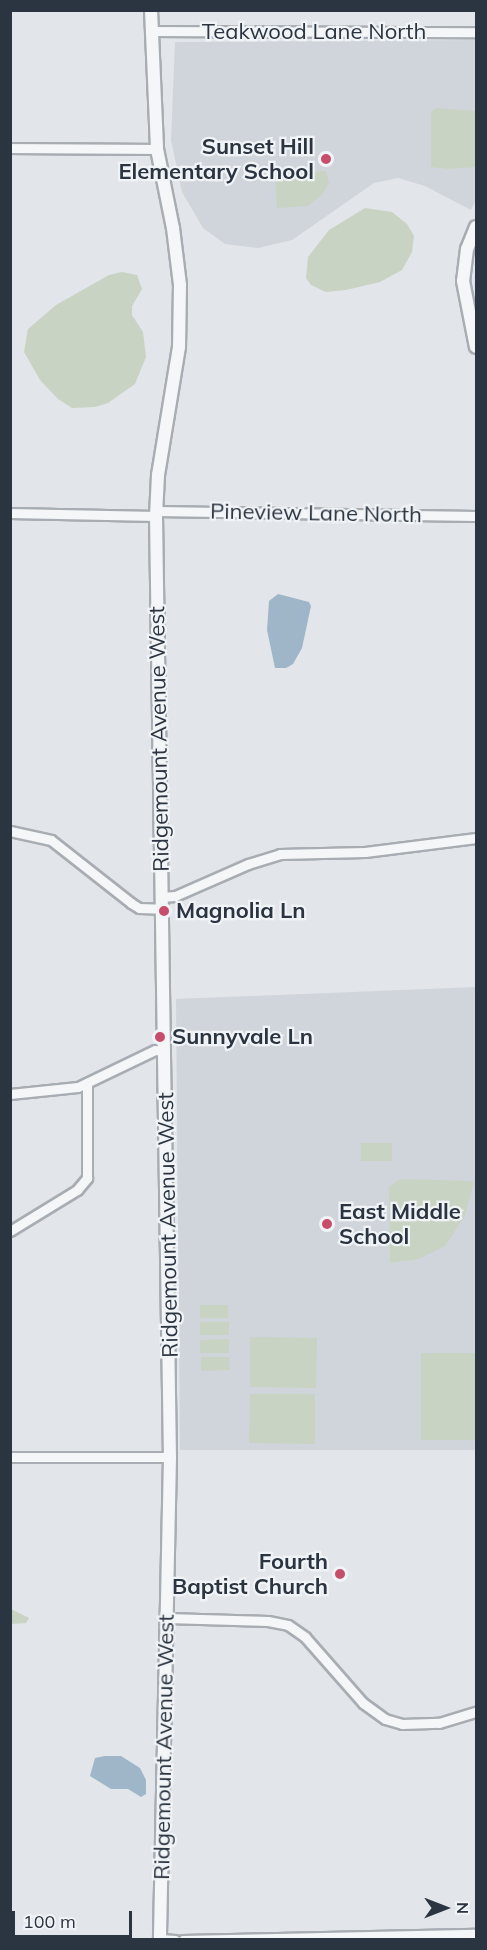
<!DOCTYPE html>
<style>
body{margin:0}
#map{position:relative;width:487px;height:1950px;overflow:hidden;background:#e2e5e9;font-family:Mulish,sans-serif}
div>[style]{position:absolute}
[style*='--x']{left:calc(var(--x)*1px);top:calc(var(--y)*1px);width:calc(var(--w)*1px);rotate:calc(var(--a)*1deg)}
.built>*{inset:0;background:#d0d5db}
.green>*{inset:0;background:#c9d3c3}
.water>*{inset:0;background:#9eb6c8}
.roads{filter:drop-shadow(2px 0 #a7adb3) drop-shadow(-2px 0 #a7adb3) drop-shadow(0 2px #a7adb3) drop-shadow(0 -2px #a7adb3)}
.minor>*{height:9px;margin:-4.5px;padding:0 4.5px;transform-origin:4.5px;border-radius:4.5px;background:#f4f6f8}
.tertiary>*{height:12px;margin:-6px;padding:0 6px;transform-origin:6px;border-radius:6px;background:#f4f6f8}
.dots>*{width:16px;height:16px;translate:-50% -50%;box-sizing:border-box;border:3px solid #f1f4f7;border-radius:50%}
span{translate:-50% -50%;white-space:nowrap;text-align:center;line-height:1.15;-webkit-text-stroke:4.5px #f1f4f7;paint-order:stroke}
.street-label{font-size:22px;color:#2b3541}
.poi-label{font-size:22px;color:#2b3541;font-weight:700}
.right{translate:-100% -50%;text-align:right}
.left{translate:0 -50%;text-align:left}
.frame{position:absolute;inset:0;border:12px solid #2b3541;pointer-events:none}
.north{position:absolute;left:415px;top:1878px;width:60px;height:60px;-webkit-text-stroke:4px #f1f4f7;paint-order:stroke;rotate:90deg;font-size:16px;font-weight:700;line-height:24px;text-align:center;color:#2b3541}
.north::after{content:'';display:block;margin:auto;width:21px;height:27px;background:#2b3541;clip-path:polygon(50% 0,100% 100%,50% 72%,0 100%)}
.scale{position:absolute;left:12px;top:1911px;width:120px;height:27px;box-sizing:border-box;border:3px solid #2b3541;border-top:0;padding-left:8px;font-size:18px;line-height:21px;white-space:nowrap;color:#2b3541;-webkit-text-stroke:4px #f1f4f7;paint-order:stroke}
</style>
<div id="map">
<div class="built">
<div style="clip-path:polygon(476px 40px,476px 200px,471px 210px,425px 186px,398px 178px,374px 183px,292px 240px,258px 248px,225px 244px,203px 228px,182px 192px,171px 140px,175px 42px)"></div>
<div style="clip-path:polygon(476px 987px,476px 1450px,180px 1450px,176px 999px)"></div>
</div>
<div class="green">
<div style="clip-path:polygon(436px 108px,476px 111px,476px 167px,448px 169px,431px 167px,431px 112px)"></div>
<div style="clip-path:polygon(326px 171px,329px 183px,322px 195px,308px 206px,277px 208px,275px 175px)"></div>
<div style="clip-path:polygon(365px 208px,392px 212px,407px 224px,414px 236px,412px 252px,402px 270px,380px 282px,346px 290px,326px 292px,311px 285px,306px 278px,308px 257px,329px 230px)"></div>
<div style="clip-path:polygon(122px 272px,137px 275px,142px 289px,132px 306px,132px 315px,143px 332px,146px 357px,135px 384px,108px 403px,95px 407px,72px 408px,58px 399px,40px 380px,24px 352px,28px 329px,56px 305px,109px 275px)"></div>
<div style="clip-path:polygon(361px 1143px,392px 1143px,392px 1161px,361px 1161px)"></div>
<div style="clip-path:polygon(400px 1179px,474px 1181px,465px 1216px,445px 1246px,419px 1259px,390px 1263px,389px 1187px)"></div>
<div style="clip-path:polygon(200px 1305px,228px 1305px,228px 1318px,200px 1318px)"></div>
<div style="clip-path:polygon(200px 1322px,229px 1322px,229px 1335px,200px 1335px)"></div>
<div style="clip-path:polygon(250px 1337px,317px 1338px,316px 1388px,250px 1387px)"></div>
<div style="clip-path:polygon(229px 1339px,229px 1353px,200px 1353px,200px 1340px)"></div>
<div style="clip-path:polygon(421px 1353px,476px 1353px,476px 1440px,421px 1440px)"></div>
<div style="clip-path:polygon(201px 1357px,229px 1357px,230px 1370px,201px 1371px)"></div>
<div style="clip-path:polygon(250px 1394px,315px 1394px,315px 1444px,249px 1443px)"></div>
<div style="clip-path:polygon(11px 1609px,29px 1618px,26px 1623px,11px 1624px)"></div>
</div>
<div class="water">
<div style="clip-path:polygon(278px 594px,309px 602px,311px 606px,302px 648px,293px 664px,286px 668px,275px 668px,267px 630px,269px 601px)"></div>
<div style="clip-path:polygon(105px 1756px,121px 1756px,140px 1768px,146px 1780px,146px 1794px,141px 1797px,128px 1789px,111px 1789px,90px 1776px,95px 1758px)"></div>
</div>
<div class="roads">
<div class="minor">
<div style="--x:151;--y:31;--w:325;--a:0.2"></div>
<div style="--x:10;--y:148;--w:147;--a:0.4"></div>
<div style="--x:156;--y:511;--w:320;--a:0.9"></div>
<div style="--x:10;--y:513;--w:146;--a:1.2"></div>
<div style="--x:10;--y:831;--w:42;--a:12.4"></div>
<div style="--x:51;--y:840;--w:102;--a:38.2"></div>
<div style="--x:131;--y:903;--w:9;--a:32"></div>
<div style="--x:139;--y:908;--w:23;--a:2"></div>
<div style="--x:161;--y:897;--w:14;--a:-4"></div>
<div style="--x:175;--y:896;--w:80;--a:-23.7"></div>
<div style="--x:248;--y:864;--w:34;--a:-17"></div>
<div style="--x:280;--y:854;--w:85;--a:-1.3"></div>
<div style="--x:365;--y:852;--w:112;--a:-7.2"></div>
<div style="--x:10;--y:1094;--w:68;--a:-5.9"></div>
<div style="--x:78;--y:1087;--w:85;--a:-25.7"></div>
<div style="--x:155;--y:1050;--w:10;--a:6"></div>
<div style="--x:10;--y:1231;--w:79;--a:-31.5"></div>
<div style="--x:77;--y:1190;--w:16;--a:-50"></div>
<div style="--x:87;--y:1178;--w:95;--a:-90"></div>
<div style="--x:10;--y:1457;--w:160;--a:0"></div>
<div style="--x:167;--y:1618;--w:101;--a:1.7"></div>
<div style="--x:268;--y:1621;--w:20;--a:11"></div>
<div style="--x:288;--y:1625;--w:21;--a:35"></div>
<div style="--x:305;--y:1637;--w:88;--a:48.7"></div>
<div style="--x:363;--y:1703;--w:27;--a:36"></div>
<div style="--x:385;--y:1719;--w:18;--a:16"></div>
<div style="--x:402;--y:1724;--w:37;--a:-2"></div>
<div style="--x:439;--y:1723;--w:39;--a:-17"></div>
<div style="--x:160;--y:1939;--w:15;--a:4"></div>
<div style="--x:183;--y:1940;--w:293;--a:-1.2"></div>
</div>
<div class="tertiary">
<div style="--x:151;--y:10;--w:139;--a:87.5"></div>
<div style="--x:157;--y:149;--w:81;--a:78.6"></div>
<div style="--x:173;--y:228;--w:57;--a:83"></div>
<div style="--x:180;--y:285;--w:62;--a:90.9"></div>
<div style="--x:179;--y:347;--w:130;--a:99.3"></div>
<div style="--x:158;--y:475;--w:41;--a:92.8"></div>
<div style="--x:156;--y:516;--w:941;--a:89.15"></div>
<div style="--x:170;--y:1457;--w:483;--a:91.2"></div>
<div style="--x:476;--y:227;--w:24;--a:112"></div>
<div style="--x:467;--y:249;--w:32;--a:97"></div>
<div style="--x:463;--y:281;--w:67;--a:78.9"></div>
</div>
</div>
<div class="dots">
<div style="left:326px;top:159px;background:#c84d6b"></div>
<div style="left:164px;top:911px;background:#c84d6b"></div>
<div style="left:160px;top:1037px;background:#c84d6b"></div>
<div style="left:327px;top:1224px;background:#c84d6b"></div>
<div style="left:340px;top:1574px;background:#c84d6b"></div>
</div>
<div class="street-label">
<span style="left:314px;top:32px">Teakwood Lane North</span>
<span style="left:316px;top:513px;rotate:1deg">Pineview Lane North</span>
<span style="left:159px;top:739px;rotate:-91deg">Ridgemount Avenue West</span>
<span style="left:168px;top:1225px;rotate:-91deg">Ridgemount Avenue West</span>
<span style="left:164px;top:1747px;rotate:-89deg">Ridgemount Avenue West</span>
</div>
<div class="poi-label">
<span class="right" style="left:314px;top:159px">Sunset Hill<br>Elementary School</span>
<span class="left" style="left:176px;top:911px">Magnolia Ln</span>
<span class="left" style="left:172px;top:1037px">Sunnyvale Ln</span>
<span class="left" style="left:339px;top:1224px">East Middle<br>School</span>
<span class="right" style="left:328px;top:1574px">Fourth<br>Baptist Church</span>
</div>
<div class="frame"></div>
<div class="north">N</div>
<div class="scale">100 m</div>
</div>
